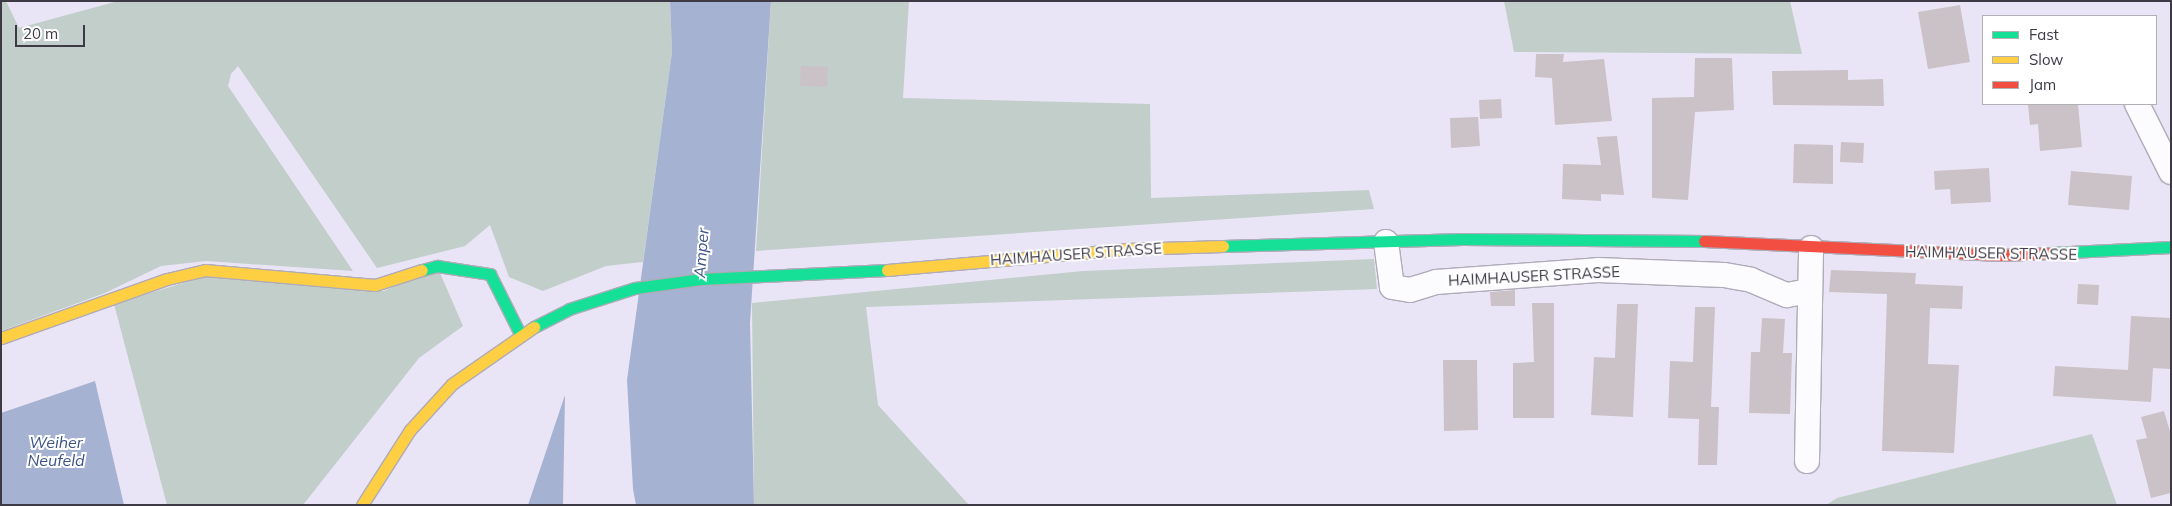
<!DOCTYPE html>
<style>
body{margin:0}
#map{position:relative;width:2172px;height:506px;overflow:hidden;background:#eae5f6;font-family:Mulish,sans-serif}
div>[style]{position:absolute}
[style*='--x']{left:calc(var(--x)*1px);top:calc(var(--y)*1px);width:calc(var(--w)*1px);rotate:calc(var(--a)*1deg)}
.green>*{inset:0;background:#c2cec9}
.water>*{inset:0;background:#a6b2d1}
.building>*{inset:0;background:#cac2c6}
.roads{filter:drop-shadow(1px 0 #afabb8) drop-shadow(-1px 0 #afabb8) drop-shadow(0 1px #afabb8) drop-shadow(0 -1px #afabb8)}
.street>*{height:24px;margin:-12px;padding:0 12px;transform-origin:12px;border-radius:12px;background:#fcfbfe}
.fast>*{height:11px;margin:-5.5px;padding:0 5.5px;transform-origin:5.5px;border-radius:5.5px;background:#16e098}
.slow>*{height:11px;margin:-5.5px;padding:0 5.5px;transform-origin:5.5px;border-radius:5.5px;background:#ffcf43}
.jam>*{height:11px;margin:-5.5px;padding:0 5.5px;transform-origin:5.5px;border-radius:5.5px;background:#f24e42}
span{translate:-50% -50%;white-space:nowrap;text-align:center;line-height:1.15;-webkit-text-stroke:4px #fff;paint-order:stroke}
.street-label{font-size:15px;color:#3d3945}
.water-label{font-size:16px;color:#3a5386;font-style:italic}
.frame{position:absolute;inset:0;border:2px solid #3d3945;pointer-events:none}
.legend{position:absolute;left:1982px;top:15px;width:175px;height:90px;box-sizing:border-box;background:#fff;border:1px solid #b1b0b5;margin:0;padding:6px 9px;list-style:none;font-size:15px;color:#3d3945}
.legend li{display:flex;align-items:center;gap:10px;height:25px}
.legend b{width:25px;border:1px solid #b1b0b5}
.scale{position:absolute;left:15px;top:25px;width:70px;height:22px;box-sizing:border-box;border:2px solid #3d3945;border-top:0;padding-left:6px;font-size:15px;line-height:18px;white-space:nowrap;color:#3d3945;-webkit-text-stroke:4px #fff;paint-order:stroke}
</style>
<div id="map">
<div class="green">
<div style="clip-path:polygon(1px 1px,6px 1px,19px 28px,118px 1px,670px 1px,672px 52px,643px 262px,606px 266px,543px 291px,509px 277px,490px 225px,465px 246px,377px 268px,238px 66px,231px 74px,228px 86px,353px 271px,206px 261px,161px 266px,105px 293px,1px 331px)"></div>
<div style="clip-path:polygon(771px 1px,909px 1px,903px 98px,1150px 104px,1151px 198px,1369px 190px,1374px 209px,756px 251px)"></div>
<div style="clip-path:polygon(1504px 1px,1790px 1px,1802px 54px,1514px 52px)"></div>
<div style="clip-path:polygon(1374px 259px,1377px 289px,866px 307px,878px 405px,969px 505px,754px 505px,752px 303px,1083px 271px)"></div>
<div style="clip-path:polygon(437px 266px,463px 326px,419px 358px,303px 505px,167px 505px,114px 304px,219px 272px,384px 291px)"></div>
<div style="clip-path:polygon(2092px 434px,2117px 505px,1826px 505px,1837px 498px)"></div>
</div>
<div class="water">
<div style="clip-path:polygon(670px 1px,771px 1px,750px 323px,754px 505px,636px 505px,633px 489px,627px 380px,672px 52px)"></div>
<div style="clip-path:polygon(95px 381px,124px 505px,1px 505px,1px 413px)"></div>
<div style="clip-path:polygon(565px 395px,563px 505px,528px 505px)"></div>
</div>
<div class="building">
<div style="clip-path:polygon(1960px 5px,1970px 62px,1928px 69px,1918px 12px)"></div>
<div style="clip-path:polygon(1536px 54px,1564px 54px,1563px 62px,1604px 59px,1612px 121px,1555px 125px,1552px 78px,1535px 77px)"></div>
<div style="clip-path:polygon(1695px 58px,1732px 58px,1734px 110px,1695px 112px,1688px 200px,1652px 198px,1652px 98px,1694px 97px)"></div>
<div style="clip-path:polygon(801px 66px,828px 67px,827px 87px,800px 86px)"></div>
<div style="clip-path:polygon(1848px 70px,1848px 80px,1883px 79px,1884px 106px,1773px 105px,1772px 71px)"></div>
<div style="clip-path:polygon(1501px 99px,1502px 118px,1480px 119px,1479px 100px)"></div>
<div style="clip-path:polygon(2028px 104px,2078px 104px,2082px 147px,2040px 151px,2038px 124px,2030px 125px)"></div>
<div style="clip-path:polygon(1478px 117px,1480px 146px,1451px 148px,1450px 118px)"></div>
<div style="clip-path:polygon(1617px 136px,1624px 195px,1601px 194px,1601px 201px,1562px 199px,1563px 164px,1601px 165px,1597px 137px)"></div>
<div style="clip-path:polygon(1841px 142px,1864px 143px,1863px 163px,1840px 162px)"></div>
<div style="clip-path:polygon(1794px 144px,1833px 145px,1833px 184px,1793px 183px)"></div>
<div style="clip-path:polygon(1989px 168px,1991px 202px,1951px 204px,1950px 189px,1935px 190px,1934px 171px)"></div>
<div style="clip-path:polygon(2071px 171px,2132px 176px,2129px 210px,2068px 205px)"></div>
<div style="clip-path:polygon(1831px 270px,1916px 273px,1915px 284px,1963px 286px,1962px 309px,1930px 308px,1928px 364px,1959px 365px,1954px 453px,1882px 451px,1887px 294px,1829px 292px)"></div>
<div style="clip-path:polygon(2078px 284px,2099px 285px,2098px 305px,2077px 304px)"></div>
<div style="clip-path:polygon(1515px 290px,1515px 306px,1491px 306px,1490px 292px)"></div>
<div style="clip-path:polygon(1532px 303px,1554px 303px,1554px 418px,1513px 418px,1513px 363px,1534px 362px)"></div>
<div style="clip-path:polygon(1617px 304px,1638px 304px,1633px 417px,1591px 415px,1594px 357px,1615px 358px)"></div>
<div style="clip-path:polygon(1695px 307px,1715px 307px,1711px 407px,1719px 407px,1717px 465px,1698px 465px,1699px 419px,1668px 418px,1670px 361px,1693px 362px)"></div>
<div style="clip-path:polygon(2131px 316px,2171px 318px,2171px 369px,2153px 368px,2151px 402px,2053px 396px,2055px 366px,2128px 370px)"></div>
<div style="clip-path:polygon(1762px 318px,1785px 319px,1783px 353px,1792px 353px,1790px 414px,1749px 413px,1751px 352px,1760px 352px)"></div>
<div style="clip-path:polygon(1443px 360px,1477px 360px,1478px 430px,1444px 431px)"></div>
<div style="clip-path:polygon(2164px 411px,2171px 435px,2171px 493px,2151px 498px,2136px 440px,2147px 438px,2141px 417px)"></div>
</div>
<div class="roads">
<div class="street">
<div style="--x:2137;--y:104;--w:76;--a:63.4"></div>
<div style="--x:1386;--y:242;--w:45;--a:82.4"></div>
<div style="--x:1392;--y:287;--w:18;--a:9"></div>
<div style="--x:1410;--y:290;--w:27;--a:-17"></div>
<div style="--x:1436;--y:282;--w:162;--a:-4.2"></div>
<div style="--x:1598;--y:270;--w:126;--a:2.3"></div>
<div style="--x:1724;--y:275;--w:27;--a:10"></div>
<div style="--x:1751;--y:280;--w:39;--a:23"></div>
<div style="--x:1787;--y:295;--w:22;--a:-10"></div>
<div style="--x:1807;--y:461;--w:213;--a:-88.9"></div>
</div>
<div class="fast">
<div style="--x:1223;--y:246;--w:240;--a:-1.7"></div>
<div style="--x:1463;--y:239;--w:241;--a:0.5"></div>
<div style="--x:2050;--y:253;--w:121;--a:-2.8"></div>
<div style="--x:422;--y:270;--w:16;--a:-15"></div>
<div style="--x:437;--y:266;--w:54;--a:8.6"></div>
<div style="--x:490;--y:274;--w:67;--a:63.4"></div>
<div style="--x:534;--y:327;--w:39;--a:-27"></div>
<div style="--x:569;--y:309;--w:69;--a:-17.7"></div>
<div style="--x:635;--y:288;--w:68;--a:-7.7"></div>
<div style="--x:702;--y:279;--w:185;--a:-2.8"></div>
</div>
<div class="slow">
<div style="--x:887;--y:270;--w:241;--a:-5"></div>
<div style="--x:1127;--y:249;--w:96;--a:-1.8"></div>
<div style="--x:1;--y:338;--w:176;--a:-19.6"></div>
<div style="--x:167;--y:279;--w:39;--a:-13"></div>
<div style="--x:205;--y:270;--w:171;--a:5"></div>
<div style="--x:375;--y:285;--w:49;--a:-17.7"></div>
<div style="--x:362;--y:505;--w:89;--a:-57.4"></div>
<div style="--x:410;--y:430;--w:62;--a:-47.6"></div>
<div style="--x:452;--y:384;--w:100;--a:-34.8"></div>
</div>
<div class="jam">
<div style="--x:1704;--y:241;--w:296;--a:2.7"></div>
<div style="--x:2000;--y:255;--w:50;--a:-2.3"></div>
</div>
</div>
<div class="street-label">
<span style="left:1991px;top:253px;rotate:1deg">HAIMHAUSER STRASSE</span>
<span style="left:1076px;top:254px;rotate:-4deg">HAIMHAUSER STRASSE</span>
<span style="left:1534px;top:276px;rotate:-3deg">HAIMHAUSER STRASSE</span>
</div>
<div class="water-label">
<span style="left:701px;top:253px;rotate:-86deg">Amper</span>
<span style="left:56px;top:451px">Weiher<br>Neufeld</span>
</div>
<div class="frame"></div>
<ul class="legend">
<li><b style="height:6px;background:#16e098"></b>Fast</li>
<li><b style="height:6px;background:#ffcf43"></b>Slow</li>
<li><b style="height:6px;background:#f24e42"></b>Jam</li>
</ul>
<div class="scale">20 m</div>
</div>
